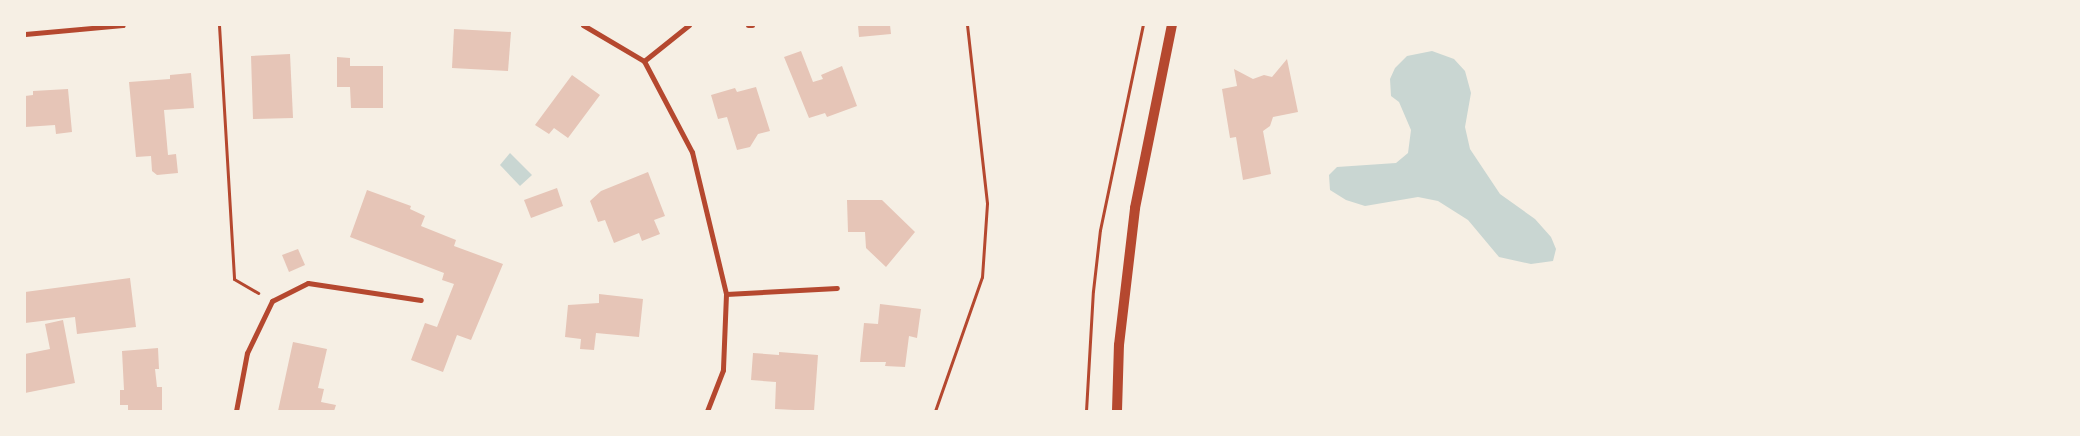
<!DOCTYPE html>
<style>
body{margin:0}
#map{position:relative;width:2080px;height:436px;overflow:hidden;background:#f6efe4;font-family:"Source Serif 4",serif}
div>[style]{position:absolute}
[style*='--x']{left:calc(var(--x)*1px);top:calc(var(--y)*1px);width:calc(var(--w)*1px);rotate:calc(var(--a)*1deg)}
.water>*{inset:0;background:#c9d6d2}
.building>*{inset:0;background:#e6c5b7}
.path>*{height:3px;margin:-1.5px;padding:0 1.5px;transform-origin:1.5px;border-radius:1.5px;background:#b5482f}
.minor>*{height:5px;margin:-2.5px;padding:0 2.5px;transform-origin:2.5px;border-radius:2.5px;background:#b5482f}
.secondary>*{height:10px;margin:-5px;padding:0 5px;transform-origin:5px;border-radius:5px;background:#b5482f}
span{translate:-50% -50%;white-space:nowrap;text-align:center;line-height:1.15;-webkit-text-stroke:4px #f6efe4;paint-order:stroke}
.frame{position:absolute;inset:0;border:26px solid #f6efe4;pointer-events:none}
</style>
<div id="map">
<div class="water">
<div style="clip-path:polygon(1432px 51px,1454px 59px,1465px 71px,1471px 93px,1465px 127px,1470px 149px,1500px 194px,1535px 219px,1551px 237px,1556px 249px,1553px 261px,1531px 264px,1499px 257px,1468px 220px,1438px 201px,1418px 197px,1365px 206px,1346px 200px,1330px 190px,1329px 175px,1337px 167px,1396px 163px,1408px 153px,1411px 130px,1399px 102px,1391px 96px,1390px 79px,1395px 68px,1407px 56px)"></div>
<div style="clip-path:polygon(510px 153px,532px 175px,520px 186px,500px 165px)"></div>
</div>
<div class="building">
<div style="clip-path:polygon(858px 25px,890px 25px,891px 34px,859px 37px)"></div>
<div style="clip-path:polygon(454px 29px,511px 32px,508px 71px,452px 68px)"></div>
<div style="clip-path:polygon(801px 51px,813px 82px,823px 79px,821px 75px,842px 66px,857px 106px,827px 117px,825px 113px,809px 118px,784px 57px)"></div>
<div style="clip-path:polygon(290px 54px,293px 118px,253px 119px,251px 56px)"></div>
<div style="clip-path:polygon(337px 57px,350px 58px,350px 66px,383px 66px,383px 108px,351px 108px,350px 87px,337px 87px)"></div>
<div style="clip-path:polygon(1287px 59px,1298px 112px,1273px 117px,1270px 126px,1263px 131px,1271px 174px,1243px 180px,1236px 137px,1230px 138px,1222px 89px,1237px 86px,1234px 69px,1253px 79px,1264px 75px,1272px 77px)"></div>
<div style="clip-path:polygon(191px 73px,194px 108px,164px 110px,168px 155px,176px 154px,178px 173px,157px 175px,152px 171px,151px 156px,136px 157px,129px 82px,170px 79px,170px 75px)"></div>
<div style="clip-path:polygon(572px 75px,600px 95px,568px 138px,554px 128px,549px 134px,535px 125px)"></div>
<div style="clip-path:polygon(756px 87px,770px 131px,758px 134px,750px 147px,737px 150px,727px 117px,718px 119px,711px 95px,735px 88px,737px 92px)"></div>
<div style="clip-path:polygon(68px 89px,72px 132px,56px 134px,55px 125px,25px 127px,25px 96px,33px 95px,33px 91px)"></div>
<div style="clip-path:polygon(648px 172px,665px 216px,654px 220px,660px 234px,642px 241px,639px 233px,614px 243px,605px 220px,598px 222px,590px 201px,601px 191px)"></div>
<div style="clip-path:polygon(557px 188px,563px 206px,531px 218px,524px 200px)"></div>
<div style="clip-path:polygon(367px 190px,411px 206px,410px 209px,425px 216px,421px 226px,456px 240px,454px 246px,503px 264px,471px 340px,457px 335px,443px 372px,411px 360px,425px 323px,437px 327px,454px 284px,442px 280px,444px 273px,350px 237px)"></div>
<div style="clip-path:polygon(847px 200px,882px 200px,915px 232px,886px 267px,866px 248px,865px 232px,848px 232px)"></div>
<div style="clip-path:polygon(298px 249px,305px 265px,289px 272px,282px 255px)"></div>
<div style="clip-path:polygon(130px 278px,136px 327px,77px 334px,75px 317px,25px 323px,25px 292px)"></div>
<div style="clip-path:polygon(599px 294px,643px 299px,639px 337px,596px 333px,594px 350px,580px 349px,581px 339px,565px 337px,568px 305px,599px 303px)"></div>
<div style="clip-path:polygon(880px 304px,921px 309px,917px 338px,909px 336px,905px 367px,885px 366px,886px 362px,860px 362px,864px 323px,878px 324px)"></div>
<div style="clip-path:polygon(63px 320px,75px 383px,25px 393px,25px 354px,50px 349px,45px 324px)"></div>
<div style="clip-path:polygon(293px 342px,327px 349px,318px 388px,324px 389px,321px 402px,336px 405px,334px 411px,278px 411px)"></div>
<div style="clip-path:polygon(158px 348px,159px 369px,155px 369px,157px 387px,162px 387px,162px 411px,128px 411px,128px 405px,120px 405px,120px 390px,124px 390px,122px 351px)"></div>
<div style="clip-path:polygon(779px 352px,818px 355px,814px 411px,775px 409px,776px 382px,751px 380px,753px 353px,779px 355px)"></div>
</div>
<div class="path">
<div style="--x:219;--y:25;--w:254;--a:86.6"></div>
<div style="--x:234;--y:279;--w:28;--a:30"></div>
<div style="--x:935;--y:411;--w:142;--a:-70.7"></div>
<div style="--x:982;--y:277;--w:74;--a:-86.1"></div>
<div style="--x:987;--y:203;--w:179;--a:-96.4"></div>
<div style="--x:1086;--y:411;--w:120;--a:-86.7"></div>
<div style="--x:1093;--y:291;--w:61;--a:-83.5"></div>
<div style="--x:1100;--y:230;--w:209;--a:-78.2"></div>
</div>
<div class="minor">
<div style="--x:583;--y:25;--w:71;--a:30.5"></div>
<div style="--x:644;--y:61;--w:103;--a:62.2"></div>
<div style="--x:692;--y:152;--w:146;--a:76.5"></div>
<div style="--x:726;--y:294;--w:76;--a:92.3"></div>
<div style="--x:723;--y:370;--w:44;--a:111.3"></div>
<div style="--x:748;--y:25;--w:4;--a:0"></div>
<div style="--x:25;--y:34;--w:98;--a:-5.2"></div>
<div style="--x:644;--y:61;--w:58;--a:-38.7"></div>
<div style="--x:726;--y:294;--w:111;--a:-3.1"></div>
<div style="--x:236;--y:411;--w:59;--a:-79.3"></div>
<div style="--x:247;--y:353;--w:58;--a:-64.3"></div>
<div style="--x:272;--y:301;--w:40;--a:-26.6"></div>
<div style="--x:308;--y:283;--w:114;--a:8.6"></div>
</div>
<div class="secondary">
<div style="--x:1117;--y:411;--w:66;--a:-88.3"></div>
<div style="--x:1119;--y:345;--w:138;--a:-83.3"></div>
<div style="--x:1135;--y:208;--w:187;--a:-78.6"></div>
</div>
<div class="frame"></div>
</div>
